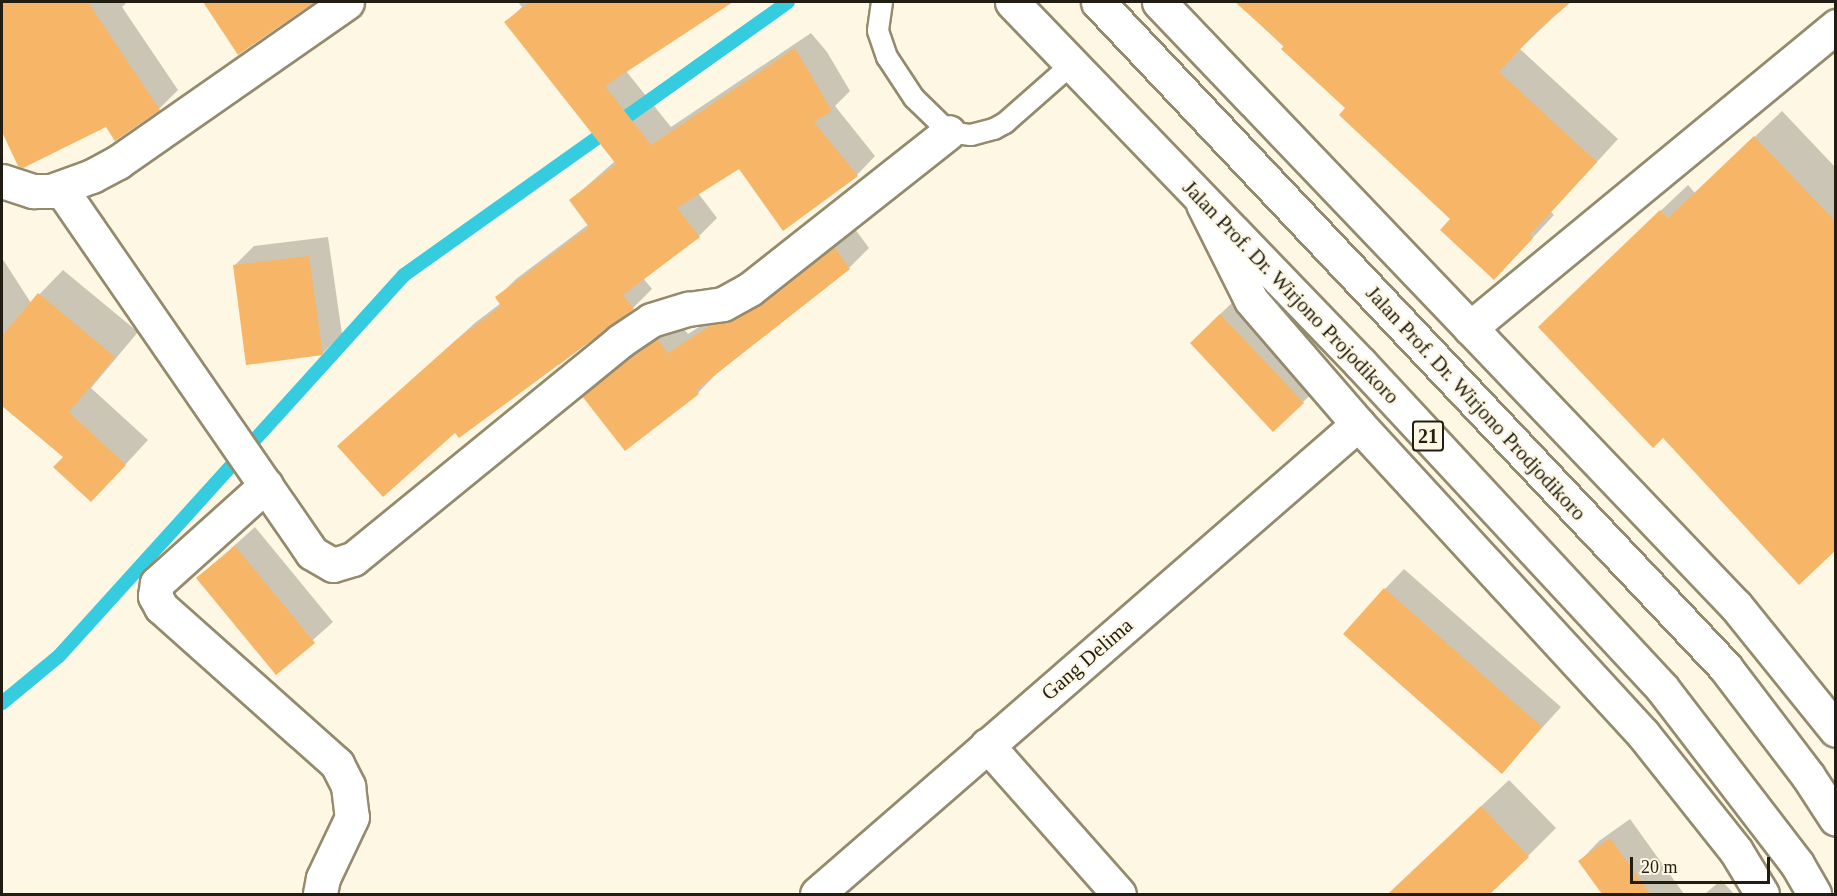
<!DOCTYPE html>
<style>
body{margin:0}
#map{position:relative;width:1837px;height:896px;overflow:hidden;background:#fef7e4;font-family:Georgia,serif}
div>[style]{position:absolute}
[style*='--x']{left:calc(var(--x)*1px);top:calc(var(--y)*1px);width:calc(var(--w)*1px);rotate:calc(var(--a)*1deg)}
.shadow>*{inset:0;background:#0003}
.stream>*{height:14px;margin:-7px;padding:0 7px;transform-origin:7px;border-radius:7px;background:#36cce0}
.building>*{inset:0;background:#f7b667}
.roads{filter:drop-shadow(2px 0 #948a6d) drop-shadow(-2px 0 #948a6d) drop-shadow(0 2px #948a6d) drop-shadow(0 -2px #948a6d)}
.service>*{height:20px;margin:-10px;padding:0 10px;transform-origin:10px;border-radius:10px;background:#fff}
.minor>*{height:33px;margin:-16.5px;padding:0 16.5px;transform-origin:16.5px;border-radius:16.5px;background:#fff}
.tertiary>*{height:33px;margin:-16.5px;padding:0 16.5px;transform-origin:16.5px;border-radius:16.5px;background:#fff}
.trunk>*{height:33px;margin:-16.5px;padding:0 16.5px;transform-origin:16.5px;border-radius:16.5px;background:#fff}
span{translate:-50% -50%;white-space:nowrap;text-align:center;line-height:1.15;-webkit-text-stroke:4.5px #fef7e4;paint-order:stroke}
.shield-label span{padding:2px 4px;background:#fef7e4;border:2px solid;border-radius:4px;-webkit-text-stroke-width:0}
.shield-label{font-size:20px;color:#211d12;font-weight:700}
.street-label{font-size:21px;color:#211d12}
.frame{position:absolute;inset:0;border:3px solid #211d12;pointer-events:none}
.scale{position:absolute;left:1630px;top:857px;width:140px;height:27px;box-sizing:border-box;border:3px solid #211d12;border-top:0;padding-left:8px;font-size:18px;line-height:21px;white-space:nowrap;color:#211d12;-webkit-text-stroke:4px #fef7e4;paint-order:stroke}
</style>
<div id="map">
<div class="shadow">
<div style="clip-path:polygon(2px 2px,127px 2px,122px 7px,178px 90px,159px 109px,106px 126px,19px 165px,2px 128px)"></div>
<div style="clip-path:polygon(205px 2px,312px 2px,238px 53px)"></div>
<div style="clip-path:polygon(518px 2px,724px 2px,699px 22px,626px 71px,671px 127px,811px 33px,827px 52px,850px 91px,835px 106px,875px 156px,857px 175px,739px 167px,698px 193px,717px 218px,699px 236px,643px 278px,652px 289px,633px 308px,559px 365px,557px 363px,455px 431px,339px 446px,476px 322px,501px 303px,497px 298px,516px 279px,589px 224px,571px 200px,615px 161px,506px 22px,522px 7px)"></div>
<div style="clip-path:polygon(1237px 2px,1569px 2px,1520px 49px,1618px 139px,1551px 212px,1554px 215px,1516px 256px,1453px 219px,1347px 108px)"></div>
<div style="clip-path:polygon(1782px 111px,1836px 168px,1836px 548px,1566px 300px,1688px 185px,1695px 193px)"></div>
<div style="clip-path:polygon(855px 229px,869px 248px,849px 268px,717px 373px,698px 393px,584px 396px,604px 377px,677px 320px,688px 334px,734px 305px,753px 301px,783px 284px)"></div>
<div style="clip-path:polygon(328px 237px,342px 334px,322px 354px,234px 266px,254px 246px)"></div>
<div style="clip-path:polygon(2px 258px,31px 303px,63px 270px,138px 332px,91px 388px,148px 440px,114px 477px,65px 457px,2px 404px)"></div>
<div style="clip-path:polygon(1240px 295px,1323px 383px,1303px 402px,1211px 323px)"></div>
<div style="clip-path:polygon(255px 527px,333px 622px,276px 673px,198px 578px)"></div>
<div style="clip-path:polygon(1404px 569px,1561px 707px,1502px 772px,1385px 589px)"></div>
<div style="clip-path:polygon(1509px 780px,1556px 828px,1528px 856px,1487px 894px,1388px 894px)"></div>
<div style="clip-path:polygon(1630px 819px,1684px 894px,1604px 894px,1580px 861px,1599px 841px)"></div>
<div style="clip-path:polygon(1721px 880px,1734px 894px,1705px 894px)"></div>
</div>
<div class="stream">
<div style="--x:2;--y:703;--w:74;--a:-39.5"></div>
<div style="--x:59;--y:656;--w:514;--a:-47.84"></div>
<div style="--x:404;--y:275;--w:471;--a:-35.4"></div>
</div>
<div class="building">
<div style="clip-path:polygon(2px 2px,88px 2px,160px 110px,115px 141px,106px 127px,23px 168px,18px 166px,2px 132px)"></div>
<div style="clip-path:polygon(203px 2px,315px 2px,238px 55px)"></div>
<div style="clip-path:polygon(530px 2px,733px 2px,605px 86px,651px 145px,795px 48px,832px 111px,814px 122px,858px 176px,783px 231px,739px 169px,677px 208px,700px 237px,623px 295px,634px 309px,459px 438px,455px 433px,383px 497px,337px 446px,456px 340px,501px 306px,495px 297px,589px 227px,569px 200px,616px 164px,504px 22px)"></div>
<div style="clip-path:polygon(1235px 2px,1571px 2px,1536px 32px,1499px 72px,1597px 162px,1530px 235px,1533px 238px,1494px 280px,1440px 230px,1450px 219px,1339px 115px,1345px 108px,1281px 49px,1284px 46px)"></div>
<div style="clip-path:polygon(1754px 136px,1836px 222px,1836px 550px,1799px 585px,1663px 438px,1653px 448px,1538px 327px,1660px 210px,1668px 218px)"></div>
<div style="clip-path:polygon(835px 248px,850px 269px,696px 390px,699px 394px,625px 451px,582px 396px,657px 339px,668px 353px,713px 324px,732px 320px,762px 304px)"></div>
<div style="clip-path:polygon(309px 256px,323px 355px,246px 365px,233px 265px)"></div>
<div style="clip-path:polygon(38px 293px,115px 357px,69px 412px,126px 465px,91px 502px,53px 467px,63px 457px,2px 406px,2px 336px)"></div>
<div style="clip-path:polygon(1220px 314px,1304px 403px,1273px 432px,1190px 343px)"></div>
<div style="clip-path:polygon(235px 546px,315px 643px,276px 675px,196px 578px)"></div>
<div style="clip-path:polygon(1384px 588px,1542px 727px,1502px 774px,1343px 634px)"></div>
<div style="clip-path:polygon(1481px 806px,1529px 857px,1490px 894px,1388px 894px)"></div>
<div style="clip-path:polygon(1610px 838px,1650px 894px,1602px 894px,1578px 861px)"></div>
</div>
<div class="roads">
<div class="service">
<div style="--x:882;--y:2;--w:29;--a:98"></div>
<div style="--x:878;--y:31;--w:28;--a:71"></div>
<div style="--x:887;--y:57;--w:49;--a:56.6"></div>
<div style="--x:914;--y:98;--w:49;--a:44.2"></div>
<div style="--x:949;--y:132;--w:22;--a:8"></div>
<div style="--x:971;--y:135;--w:24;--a:-15"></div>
<div style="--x:994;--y:129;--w:13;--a:-29"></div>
<div style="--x:1005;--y:123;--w:89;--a:-41.4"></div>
</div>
<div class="minor">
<div style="--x:2;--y:181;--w:33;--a:18"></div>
<div style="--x:33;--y:191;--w:18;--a:0"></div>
<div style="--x:51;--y:191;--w:44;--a:-20.1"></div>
<div style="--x:92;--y:176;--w:30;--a:-28"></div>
<div style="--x:118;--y:162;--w:279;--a:-34.9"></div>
<div style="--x:61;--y:189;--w:442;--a:55.4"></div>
<div style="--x:312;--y:553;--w:24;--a:30"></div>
<div style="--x:333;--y:565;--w:21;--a:-17"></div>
<div style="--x:353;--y:559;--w:345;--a:-39.2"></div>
<div style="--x:620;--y:341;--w:37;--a:-34"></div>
<div style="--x:651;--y:320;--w:39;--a:-17"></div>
<div style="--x:688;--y:309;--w:35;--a:-8"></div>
<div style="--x:723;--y:304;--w:31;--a:-29"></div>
<div style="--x:750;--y:289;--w:253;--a:-38.3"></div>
<div style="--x:1470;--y:328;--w:475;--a:-39.5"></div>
<div style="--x:266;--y:485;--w:147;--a:138"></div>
<div style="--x:157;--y:583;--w:13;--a:99"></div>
<div style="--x:155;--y:596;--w:13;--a:61"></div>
<div style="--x:161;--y:607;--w:236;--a:41.7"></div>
<div style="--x:337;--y:764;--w:25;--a:63"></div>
<div style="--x:348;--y:786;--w:31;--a:83"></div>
<div style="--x:352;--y:817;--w:68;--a:115.4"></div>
<div style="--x:323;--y:878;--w:16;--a:101"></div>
<div style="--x:987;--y:745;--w:199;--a:48.5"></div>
<div style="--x:817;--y:894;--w:717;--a:-40.98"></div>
</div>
<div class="tertiary">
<div style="--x:1159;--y:2;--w:835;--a:46.31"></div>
<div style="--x:1736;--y:606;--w:159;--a:51.1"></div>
<div style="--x:1203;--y:204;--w:107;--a:63.4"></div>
<div style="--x:1251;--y:300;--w:164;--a:49.2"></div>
<div style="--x:1358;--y:424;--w:421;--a:47.4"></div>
<div style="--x:1643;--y:734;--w:149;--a:51.5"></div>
<div style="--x:1736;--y:851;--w:50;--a:58.8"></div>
</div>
<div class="trunk">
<div style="--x:1012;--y:2;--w:503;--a:46.05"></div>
<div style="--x:1361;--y:364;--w:442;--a:47.1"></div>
<div style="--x:1662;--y:688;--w:222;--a:52.5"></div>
<div style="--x:1797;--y:864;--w:34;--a:60"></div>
<div style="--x:1098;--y:2;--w:914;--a:46.68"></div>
<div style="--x:1725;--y:667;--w:137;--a:52.7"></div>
<div style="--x:1808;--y:776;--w:51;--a:56.9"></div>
</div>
</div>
<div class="shield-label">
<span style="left:1428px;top:436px">21</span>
</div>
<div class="street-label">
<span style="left:1291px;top:292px;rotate:46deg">Jalan Prof. Dr. Wirjono Projodikoro</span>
<span style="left:1476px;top:403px;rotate:47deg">Jalan Prof. Dr. Wirjono Prodjodikoro</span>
<span style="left:1087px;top:659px;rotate:-41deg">Gang Delima</span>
</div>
<div class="frame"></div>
<div class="scale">20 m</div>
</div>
